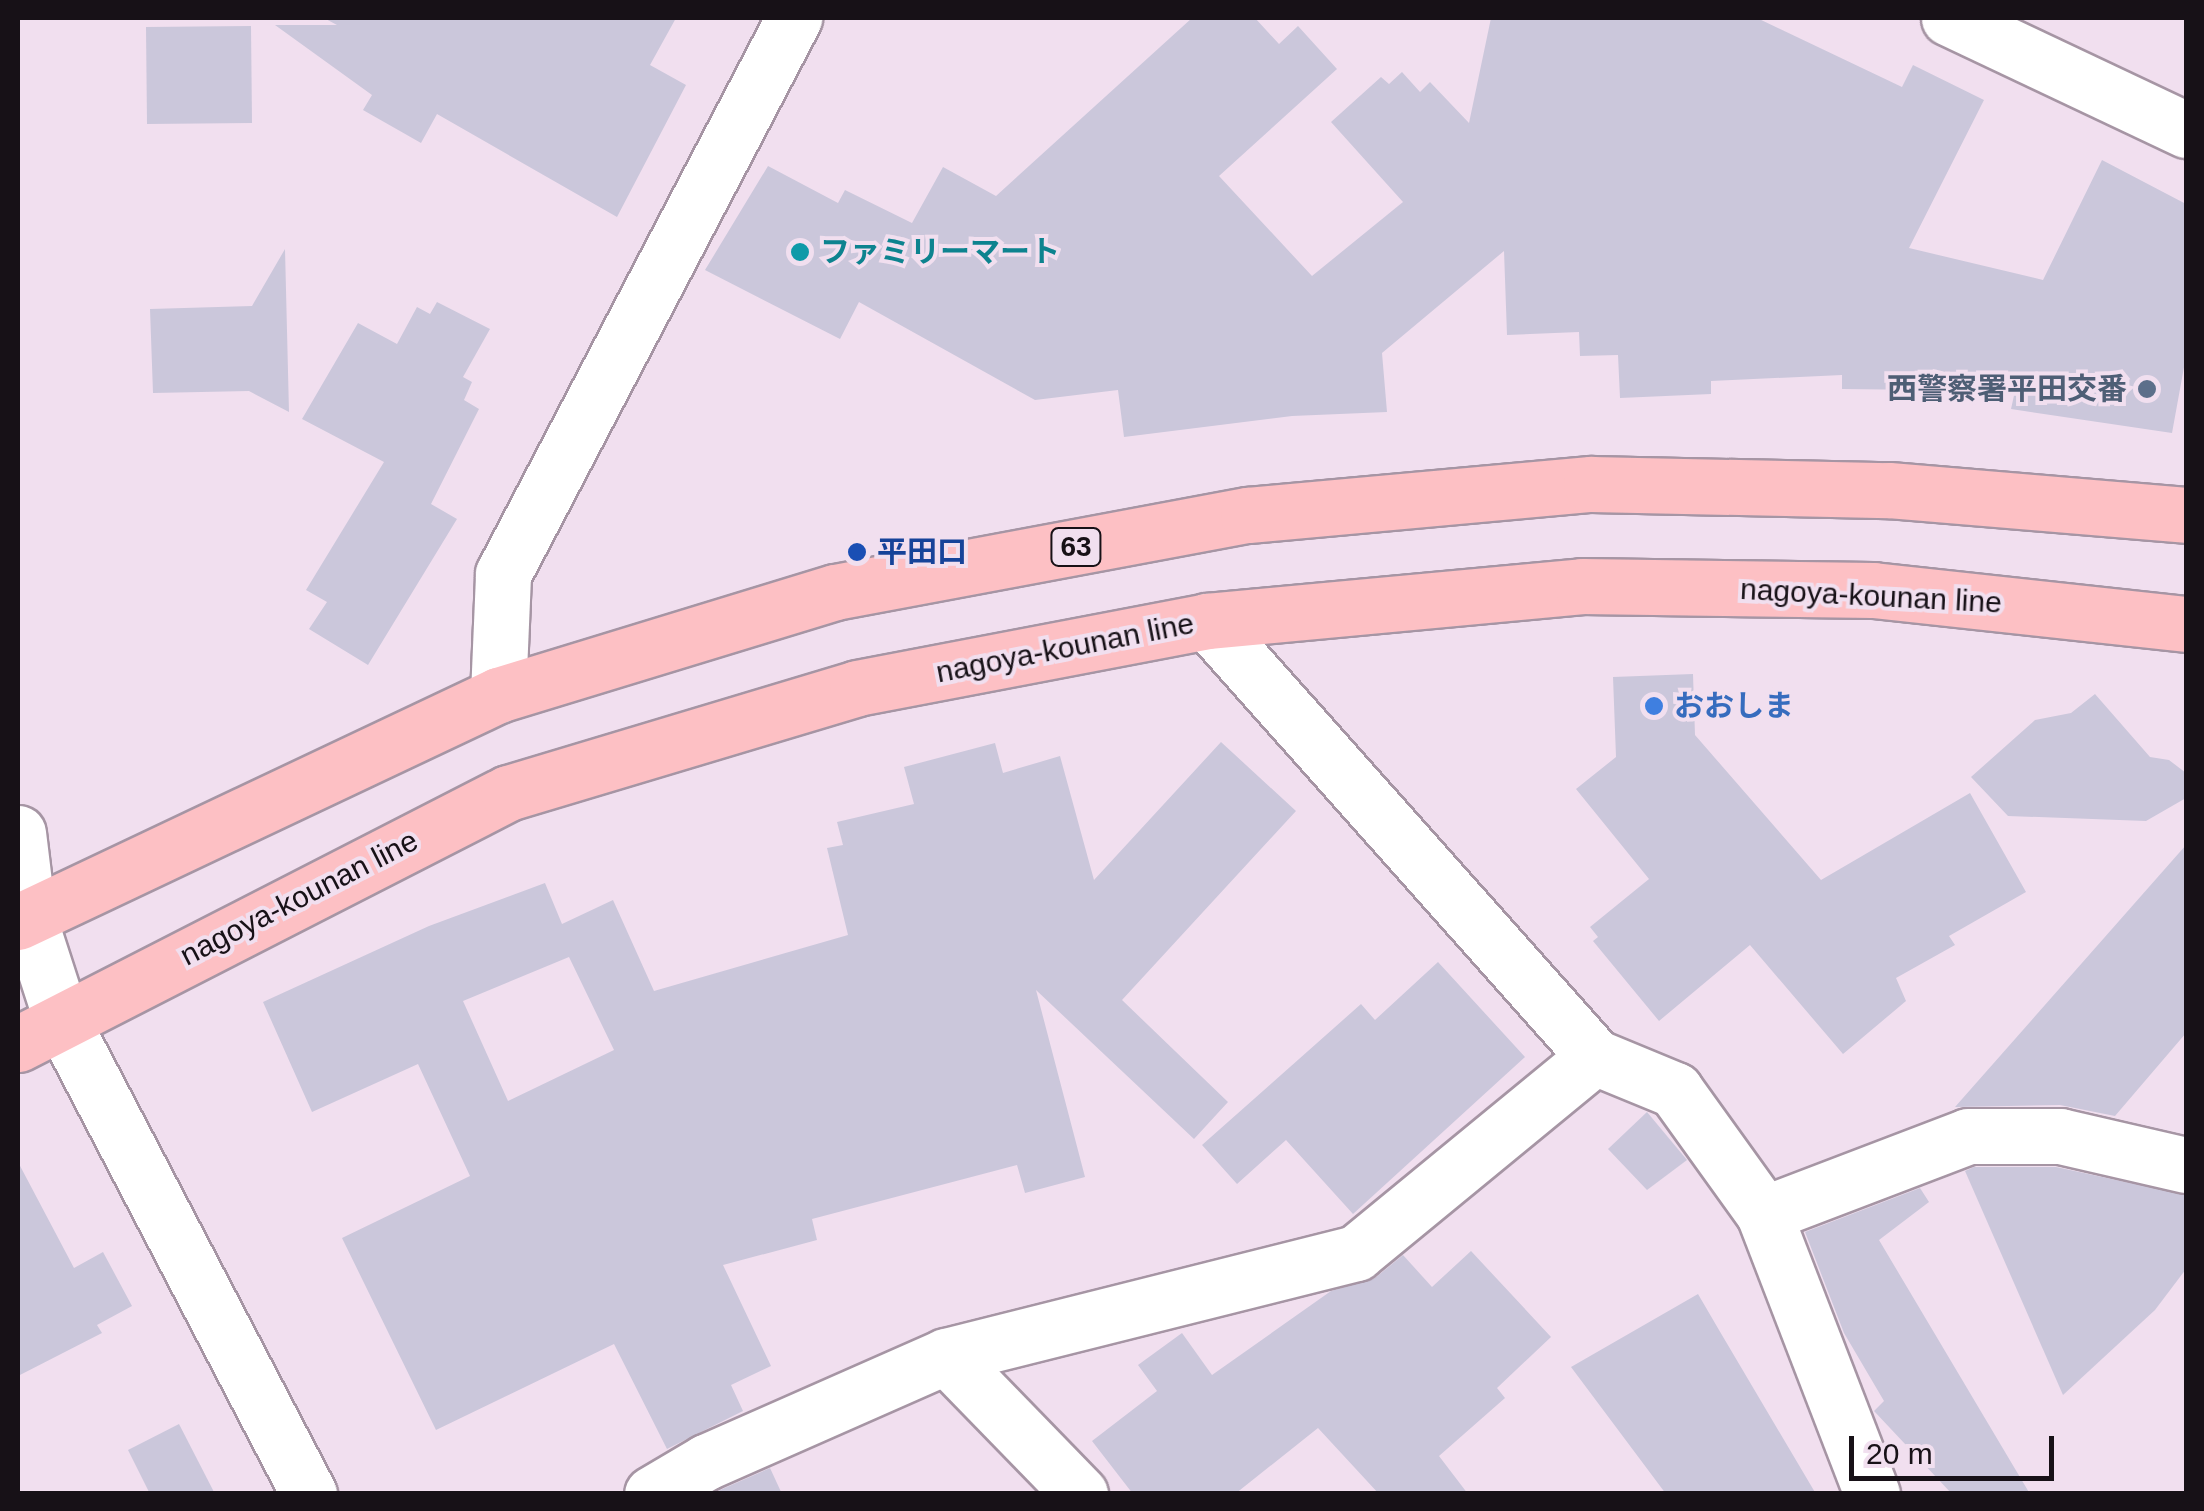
<!DOCTYPE html>
<meta charset="utf-8">
<style>
body{margin:0}
#map{position:relative;width:2204px;height:1511px;overflow:hidden;background:#f1dfef;font-family:Helvetica,"Noto Sans JP",sans-serif}
div>[style]{position:absolute}
[style*='--x']{left:calc(var(--x)*1px);top:calc(var(--y)*1px);width:calc(var(--w)*1px);rotate:calc(var(--a)*1deg)}
.building>*{inset:0;background:#cbc7db}
.roads{filter:drop-shadow(2px 0 #a695a4) drop-shadow(-2px 0 #a695a4) drop-shadow(0 2px #a695a4) drop-shadow(0 -2px #a695a4)}
.minor>*{height:55px;margin:-27.5px;padding:0 27.5px;transform-origin:27.5px;border-radius:27.5px;background:#fff}
.tertiary>*{height:55px;margin:-27.5px;padding:0 27.5px;transform-origin:27.5px;border-radius:27.5px;background:#fff}
.primary>*{height:55px;margin:-27.5px;padding:0 27.5px;transform-origin:27.5px;border-radius:27.5px;background:#fdc0c4}
.dots>*{width:28px;height:28px;translate:-50% -50%;box-sizing:border-box;border:5px solid #f1dfef;border-radius:50%}
span{translate:-50% -50%;white-space:nowrap;text-align:center;line-height:1.15;-webkit-text-stroke:8px #f1dfef;paint-order:stroke}
.shield-label span{padding:2px 8px;background:#f1dfef;border:2px solid;border-radius:8px;-webkit-text-stroke-width:0}
.shield-label{font-size:28px;color:#171117;font-weight:700}
.culture-label{font-size:30px;color:#0d838f;font-weight:700}
.left{translate:0 -50%;text-align:left}
.service-label{font-size:30px;color:#4e5e75;font-weight:700}
.right{translate:-100% -50%;text-align:right}
.transit-label{font-size:30px;color:#164399;font-weight:700}
.street-label{font-size:30px;color:#171117}
.shop-label{font-size:30px;color:#366cbe;font-weight:700}
.frame{position:absolute;inset:0;border:20px solid #171117;pointer-events:none}
.scale{position:absolute;left:1849px;top:1436px;width:205px;height:45px;box-sizing:border-box;border:5px solid #171117;border-top:0;padding-left:12px;font-size:30px;line-height:35px;white-space:nowrap;color:#171117;-webkit-text-stroke:8px #f1dfef;paint-order:stroke}
</style>
<div id="map">
<div class="building">
<div style="clip-path:polygon(324px 18px,676px 18px,650px 65px,686px 85px,617px 217px,437px 114px,421px 143px,363px 110px,372px 95px,275px 25px,337px 25px)"></div>
<div style="clip-path:polygon(1192px 18px,1255px 18px,1279px 44px,1298px 26px,1337px 69px,1219px 176px,1312px 276px,1403px 202px,1331px 122px,1381px 77px,1389px 84px,1402px 72px,1420px 92px,1430px 82px,1469px 123px,1491px 18px,1757px 18px,1902px 87px,1913px 65px,1984px 100px,1909px 248px,2043px 280px,2102px 160px,2186px 204px,2186px 356px,2172px 433px,2011px 409px,2015px 391px,1842px 389px,1842px 375px,1711px 381px,1711px 394px,1620px 398px,1618px 355px,1580px 356px,1579px 332px,1507px 335px,1504px 251px,1382px 353px,1387px 412px,1292px 416px,1124px 437px,1118px 390px,1035px 400px,859px 302px,840px 339px,705px 270px,768px 166px,838px 203px,845px 190px,912px 223px,943px 167px,996px 196px)"></div>
<div style="clip-path:polygon(251px 26px,252px 123px,147px 124px,146px 27px)"></div>
<div style="clip-path:polygon(285px 249px,289px 412px,249px 391px,153px 393px,150px 309px,252px 306px)"></div>
<div style="clip-path:polygon(437px 302px,490px 329px,463px 377px,472px 382px,464px 400px,479px 409px,431px 504px,457px 519px,368px 665px,309px 629px,327px 602px,306px 590px,384px 462px,302px 419px,358px 323px,397px 344px,417px 307px,430px 314px)"></div>
<div style="clip-path:polygon(1693px 674px,1695px 735px,1821px 880px,1970px 793px,2026px 892px,1949px 936px,1955px 945px,1896px 978px,1906px 1001px,1843px 1054px,1750px 945px,1659px 1021px,1593px 941px,1598px 937px,1590px 927px,1649px 879px,1576px 789px,1616px 757px,1613px 677px)"></div>
<div style="clip-path:polygon(2095px 694px,2150px 757px,2169px 760px,2186px 773px,2186px 798px,2146px 821px,2008px 816px,1971px 777px,2035px 720px,2071px 713px)"></div>
<div style="clip-path:polygon(evenodd,1221px 742px,1296px 811px,1122px 1000px,1228px 1102px,1194px 1139px,1036px 990px,1085px 1177px,1025px 1193px,1017px 1165px,812px 1219px,817px 1240px,723px 1265px,771px 1366px,731px 1385px,743px 1411px,667px 1449px,614px 1344px,436px 1430px,342px 1238px,470px 1176px,418px 1064px,312px 1112px,263px 1002px,429px 926px,545px 883px,562px 924px,613px 900px,654px 991px,848px 935px,827px 848px,843px 845px,837px 822px,914px 804px,904px 767px,995px 743px,1003px 773px,1060px 756px,1094px 880px,1221px 742px,569px 957px,614px 1050px,508px 1101px,463px 1001px,569px 957px)"></div>
<div style="clip-path:polygon(2186px 845px,2186px 1033px,2115px 1116px,2060px 1105px,1955px 1107px)"></div>
<div style="clip-path:polygon(1438px 962px,1525px 1057px,1353px 1214px,1286px 1140px,1237px 1184px,1202px 1145px,1361px 1004px,1375px 1020px)"></div>
<div style="clip-path:polygon(1647px 1112px,1687px 1160px,1647px 1190px,1608px 1149px)"></div>
<div style="clip-path:polygon(18px 1162px,74px 1268px,103px 1252px,132px 1306px,97px 1325px,102px 1333px,18px 1376px)"></div>
<div style="clip-path:polygon(1974px 1167px,2056px 1167px,2186px 1195px,2186px 1269px,2155px 1310px,2063px 1395px,1965px 1171px)"></div>
<div style="clip-path:polygon(1920px 1188px,1929px 1202px,1879px 1240px,2030px 1494px,1952px 1494px,1874px 1411px,1884px 1401px,1844px 1333px,1805px 1232px)"></div>
<div style="clip-path:polygon(1471px 1251px,1551px 1337px,1497px 1388px,1505px 1398px,1439px 1456px,1468px 1494px,1379px 1494px,1318px 1428px,1235px 1494px,1133px 1494px,1092px 1441px,1157px 1391px,1138px 1365px,1182px 1333px,1212px 1375px,1331px 1291px,1375px 1278px,1403px 1255px,1432px 1287px)"></div>
<div style="clip-path:polygon(1698px 1294px,1719px 1330px,1816px 1494px,1666px 1494px,1571px 1367px)"></div>
<div style="clip-path:polygon(179px 1424px,215px 1494px,150px 1494px,128px 1450px)"></div>
<div style="clip-path:polygon(770px 1468px,782px 1494px,714px 1494px,720px 1490px)"></div>
</div>
<div class="roads">
<div class="minor">
<div style="--x:1949;--y:18;--w:262;--a:25.3"></div>
<div style="--x:1207;--y:621;--w:584;--a:48.33"></div>
<div style="--x:498;--y:695;--w:121;--a:-87.6"></div>
<div style="--x:503;--y:574;--w:628;--a:-62.37"></div>
<div style="--x:1764;--y:1214;--w:218;--a:-20.9"></div>
<div style="--x:1968;--y:1136;--w:92;--a:0"></div>
<div style="--x:2060;--y:1136;--w:129;--a:13"></div>
<div style="--x:946;--y:1356;--w:192;--a:45.8"></div>
<div style="--x:652;--y:1494;--w:63;--a:-30.7"></div>
<div style="--x:706;--y:1462;--w:262;--a:-23.8"></div>
<div style="--x:946;--y:1356;--w:423;--a:-14.1"></div>
<div style="--x:1356;--y:1253;--w:309;--a:-39.4"></div>
<div style="--x:1595;--y:1057;--w:87;--a:22.4"></div>
<div style="--x:1675;--y:1090;--w:153;--a:54.3"></div>
<div style="--x:1764;--y:1214;--w:300;--a:68.9"></div>
</div>
<div class="tertiary">
<div style="--x:18;--y:833;--w:84;--a:83.1"></div>
<div style="--x:28;--y:916;--w:110;--a:72.1"></div>
<div style="--x:62;--y:1021;--w:534;--a:62.43"></div>
</div>
<div class="primary">
<div style="--x:18;--y:922;--w:531;--a:-25.31"></div>
<div style="--x:498;--y:695;--w:352;--a:-17"></div>
<div style="--x:835;--y:592;--w:420;--a:-10.6"></div>
<div style="--x:1248;--y:515;--w:344;--a:-5.2"></div>
<div style="--x:1591;--y:484;--w:298;--a:1.2"></div>
<div style="--x:1889;--y:490;--w:298;--a:4.8"></div>
<div style="--x:18;--y:1044;--w:551;--a:-27.12"></div>
<div style="--x:508;--y:793;--w:364;--a:-16.7"></div>
<div style="--x:857;--y:688;--w:356;--a:-10.8"></div>
<div style="--x:1207;--y:621;--w:377;--a:-5.3"></div>
<div style="--x:1582;--y:586;--w:291;--a:0.8"></div>
<div style="--x:1873;--y:590;--w:315;--a:6.2"></div>
</div>
</div>
<div class="dots">
<div style="left:800px;top:252px;background:#0f9aa8"></div>
<div style="left:2147px;top:389px;background:#5c6f8a"></div>
<div style="left:857px;top:552px;background:#1a4fb4"></div>
<div style="left:1654px;top:706px;background:#3f7fe0"></div>
</div>
<div class="shield-label">
<span style="left:1076px;top:547px">63</span>
</div>
<div class="culture-label">
<span class="left" style="left:820px;top:252px">ファミリーマート</span>
</div>
<div class="service-label">
<span class="right" style="left:2127px;top:389px">西警察署平田交番</span>
</div>
<div class="transit-label">
<span class="left" style="left:877px;top:552px">平田口</span>
</div>
<div class="street-label">
<span style="left:1871px;top:596px;rotate:3deg">nagoya-kounan line</span>
<span style="left:1065px;top:648px;rotate:-11deg">nagoya-kounan line</span>
<span style="left:299px;top:898px;rotate:-27deg">nagoya-kounan line</span>
</div>
<div class="shop-label">
<span class="left" style="left:1674px;top:706px">おおしま</span>
</div>
<div class="frame"></div>
<div class="scale">20 m</div>
</div>
